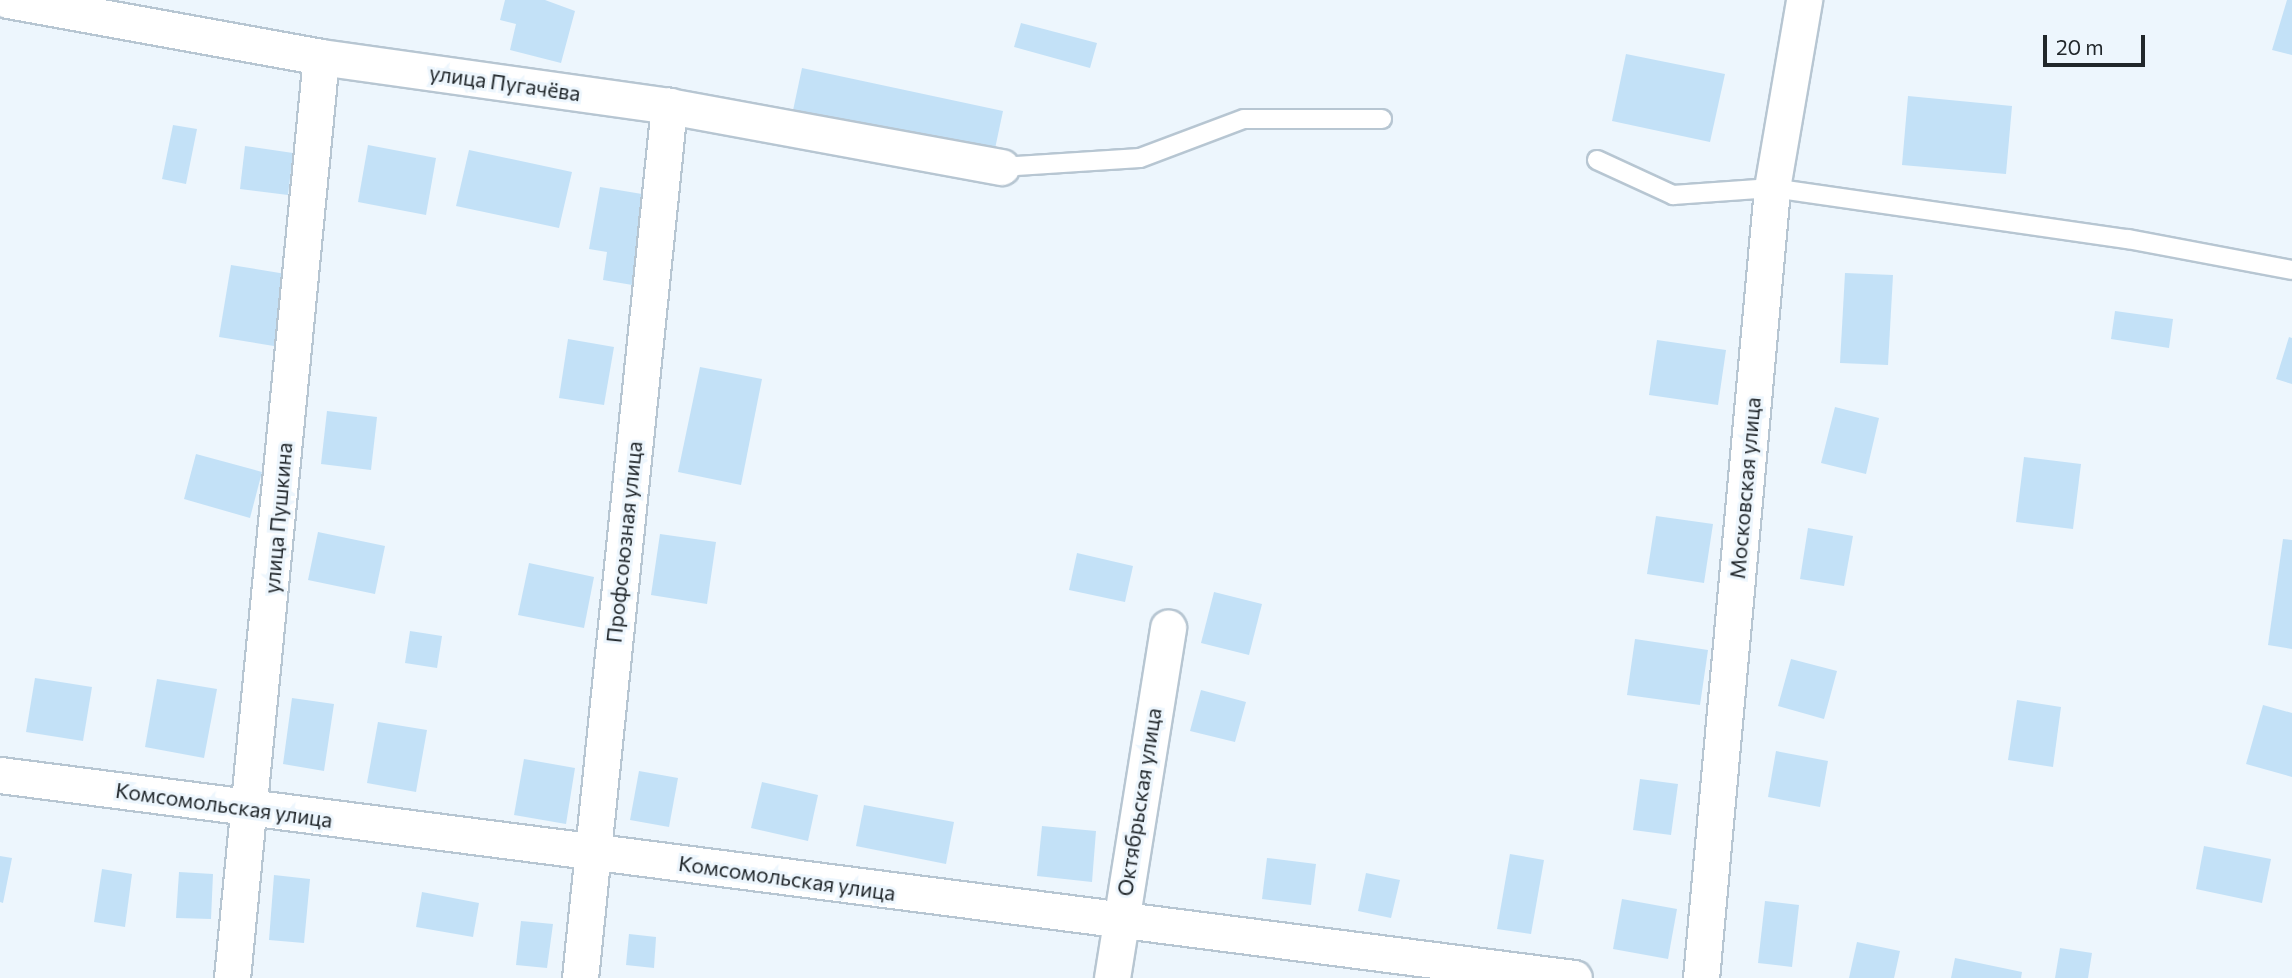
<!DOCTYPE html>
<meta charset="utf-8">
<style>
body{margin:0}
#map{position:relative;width:2292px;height:978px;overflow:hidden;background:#edf6fd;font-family:Commissioner,sans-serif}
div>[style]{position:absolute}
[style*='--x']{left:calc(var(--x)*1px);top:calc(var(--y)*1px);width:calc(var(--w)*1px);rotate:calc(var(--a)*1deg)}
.building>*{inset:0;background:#c3e1f7}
.roads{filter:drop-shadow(2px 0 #b7c6d2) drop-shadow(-2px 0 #b7c6d2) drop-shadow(0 2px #b7c6d2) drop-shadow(0 -2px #b7c6d2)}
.lane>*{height:18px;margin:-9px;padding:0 9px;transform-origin:9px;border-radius:9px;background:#fff}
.street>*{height:35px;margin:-17.5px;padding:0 17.5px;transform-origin:17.5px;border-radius:17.5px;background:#fff}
span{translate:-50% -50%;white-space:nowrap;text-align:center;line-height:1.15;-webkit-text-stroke:6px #edf6fd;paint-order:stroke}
.street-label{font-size:21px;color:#21272b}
.scale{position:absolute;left:2043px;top:35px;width:102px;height:32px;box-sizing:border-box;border:4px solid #21272b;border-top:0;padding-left:9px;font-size:21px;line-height:24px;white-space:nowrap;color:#21272b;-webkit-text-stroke:5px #edf6fd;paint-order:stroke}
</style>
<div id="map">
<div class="building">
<div style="clip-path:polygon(505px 0,545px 0,575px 11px,561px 63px,510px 50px,516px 24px,500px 20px)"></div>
<div style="clip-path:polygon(2287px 0,2292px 0,2292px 55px,2272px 50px)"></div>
<div style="clip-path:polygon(1021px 23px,1097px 43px,1090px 68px,1014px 47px)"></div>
<div style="clip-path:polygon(1626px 54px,1725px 74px,1710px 142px,1612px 121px)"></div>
<div style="clip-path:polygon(802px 68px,1003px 111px,989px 177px,788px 134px)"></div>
<div style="clip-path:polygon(1908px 96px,2012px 106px,2006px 174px,1902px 165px)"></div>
<div style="clip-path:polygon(173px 125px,197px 129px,186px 184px,162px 179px)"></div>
<div style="clip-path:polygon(368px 145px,436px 158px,426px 215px,358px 202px)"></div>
<div style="clip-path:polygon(245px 146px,293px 153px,288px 195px,240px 189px)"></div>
<div style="clip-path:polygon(469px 150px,572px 172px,559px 228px,456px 206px)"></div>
<div style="clip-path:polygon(600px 187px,666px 198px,650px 288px,603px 280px,607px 252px,589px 249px)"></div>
<div style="clip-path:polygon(231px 265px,298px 276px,286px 348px,219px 337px)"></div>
<div style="clip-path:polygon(1845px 273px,1893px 275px,1888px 365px,1840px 363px)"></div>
<div style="clip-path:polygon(2115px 311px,2173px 319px,2169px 348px,2111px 339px)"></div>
<div style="clip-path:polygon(2289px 337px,2292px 338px,2292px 384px,2276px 379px)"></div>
<div style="clip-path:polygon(568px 339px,614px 347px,604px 405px,559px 398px)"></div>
<div style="clip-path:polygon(1657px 340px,1726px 350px,1718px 405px,1649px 395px)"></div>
<div style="clip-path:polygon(700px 367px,762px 379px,741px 485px,678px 472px)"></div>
<div style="clip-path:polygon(1835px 407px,1879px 418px,1866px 474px,1821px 463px)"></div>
<div style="clip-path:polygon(327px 411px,377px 417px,371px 470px,321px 464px)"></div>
<div style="clip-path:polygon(196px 454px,262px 472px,250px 518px,184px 499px)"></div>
<div style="clip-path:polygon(2024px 457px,2081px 464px,2073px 529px,2016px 522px)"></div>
<div style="clip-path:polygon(1656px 516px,1713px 524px,1704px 583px,1647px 574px)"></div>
<div style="clip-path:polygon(1808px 528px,1853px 536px,1844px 586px,1800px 579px)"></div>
<div style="clip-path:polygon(318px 532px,385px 546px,375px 594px,308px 580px)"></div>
<div style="clip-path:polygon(660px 534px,716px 542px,707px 604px,651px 595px)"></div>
<div style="clip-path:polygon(2283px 539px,2292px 540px,2292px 649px,2268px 645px)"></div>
<div style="clip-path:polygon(1077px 553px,1133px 566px,1125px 602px,1069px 590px)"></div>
<div style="clip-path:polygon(529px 563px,594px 577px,584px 628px,518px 615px)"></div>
<div style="clip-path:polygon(1214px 592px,1262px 604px,1249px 655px,1201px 643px)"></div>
<div style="clip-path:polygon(410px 631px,442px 636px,437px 668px,405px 663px)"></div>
<div style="clip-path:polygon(1635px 639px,1708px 650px,1700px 705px,1627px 695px)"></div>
<div style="clip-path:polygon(1791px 659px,1837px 671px,1824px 719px,1778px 706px)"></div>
<div style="clip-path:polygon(35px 678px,92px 687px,83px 741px,26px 732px)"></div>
<div style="clip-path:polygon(157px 679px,217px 689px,204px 758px,145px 747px)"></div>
<div style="clip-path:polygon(1201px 690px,1246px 702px,1235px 742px,1190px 731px)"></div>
<div style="clip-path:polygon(292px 698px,334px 704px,324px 771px,283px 764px)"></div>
<div style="clip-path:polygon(2017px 700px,2061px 707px,2053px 767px,2008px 760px)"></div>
<div style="clip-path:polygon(2263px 705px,2292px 713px,2292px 777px,2246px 764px)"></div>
<div style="clip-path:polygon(378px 722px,427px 730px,416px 792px,367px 783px)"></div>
<div style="clip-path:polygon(1776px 751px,1828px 761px,1820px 807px,1768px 797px)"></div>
<div style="clip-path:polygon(524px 759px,575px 768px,566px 824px,514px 815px)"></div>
<div style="clip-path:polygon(639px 771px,678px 778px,669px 827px,630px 820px)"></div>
<div style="clip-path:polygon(1640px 779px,1678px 784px,1671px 835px,1633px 830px)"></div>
<div style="clip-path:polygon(762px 782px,818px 795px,808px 841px,751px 828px)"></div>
<div style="clip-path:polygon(864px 805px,954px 822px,946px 864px,856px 846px)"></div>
<div style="clip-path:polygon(1042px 826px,1096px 831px,1092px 882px,1037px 876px)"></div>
<div style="clip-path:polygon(2204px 846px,2271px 859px,2262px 903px,2196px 889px)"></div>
<div style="clip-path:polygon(1510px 854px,1544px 860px,1531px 934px,1497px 929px)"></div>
<div style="clip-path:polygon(0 856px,12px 858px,3px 903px,0 902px)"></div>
<div style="clip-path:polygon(1267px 858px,1316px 864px,1311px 905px,1262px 899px)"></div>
<div style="clip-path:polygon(102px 869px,132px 874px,125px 927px,94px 922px)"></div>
<div style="clip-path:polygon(179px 872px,213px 874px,211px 919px,176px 918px)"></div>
<div style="clip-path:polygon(1366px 873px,1400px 880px,1391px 918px,1358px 911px)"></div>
<div style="clip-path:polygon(274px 875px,310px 879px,304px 943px,269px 940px)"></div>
<div style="clip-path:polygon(422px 892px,479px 903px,473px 937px,416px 927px)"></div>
<div style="clip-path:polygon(1622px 899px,1677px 909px,1668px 959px,1613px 949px)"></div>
<div style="clip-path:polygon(1765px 901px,1799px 905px,1792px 967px,1758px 963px)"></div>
<div style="clip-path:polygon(521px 921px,553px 924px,547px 968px,516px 965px)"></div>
<div style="clip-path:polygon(629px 934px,656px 937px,654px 968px,626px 965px)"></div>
<div style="clip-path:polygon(1857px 942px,1900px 951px,1894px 978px,1849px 978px)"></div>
<div style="clip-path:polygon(2060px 948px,2092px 953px,2088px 978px,2055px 978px)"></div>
<div style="clip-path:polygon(1955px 958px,2022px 972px,2021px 978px,1951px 978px)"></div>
</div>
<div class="roads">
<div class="lane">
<div style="--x:1597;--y:160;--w:84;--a:24.7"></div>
<div style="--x:1673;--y:195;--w:99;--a:-4"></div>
<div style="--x:1772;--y:188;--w:360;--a:8.2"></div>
<div style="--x:2128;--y:239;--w:167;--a:10.7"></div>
<div style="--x:1001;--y:167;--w:139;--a:-3.7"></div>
<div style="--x:1140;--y:158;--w:111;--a:-20.6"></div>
<div style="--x:1244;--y:119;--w:138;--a:0"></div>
</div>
<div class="street">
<div style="--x:8;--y:0;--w:318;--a:10.3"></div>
<div style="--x:321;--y:57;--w:351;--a:8"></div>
<div style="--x:669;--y:106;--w:338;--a:10.4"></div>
<div style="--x:0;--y:775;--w:1587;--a:7.35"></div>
<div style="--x:232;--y:978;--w:925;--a:-84.48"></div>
<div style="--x:580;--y:978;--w:877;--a:-84.17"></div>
<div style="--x:1112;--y:978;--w:355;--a:-80.9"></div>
<div style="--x:1701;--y:978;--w:793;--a:-84.86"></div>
<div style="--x:1772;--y:188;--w:191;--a:-80.3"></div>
</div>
</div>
<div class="street-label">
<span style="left:505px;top:83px;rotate:8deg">улица Пугачёва</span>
<span style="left:1745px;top:488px;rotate:-85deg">Московская улица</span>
<span style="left:278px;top:518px;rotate:-85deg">улица Пушкина</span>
<span style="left:624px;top:542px;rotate:-84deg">Профсоюзная улица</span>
<span style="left:1139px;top:802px;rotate:-81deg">Октябрьская улица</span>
<span style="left:224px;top:805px;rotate:8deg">Комсомольская улица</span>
<span style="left:787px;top:878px;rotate:8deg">Комсомольская улица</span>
</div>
<div class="scale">20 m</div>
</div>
